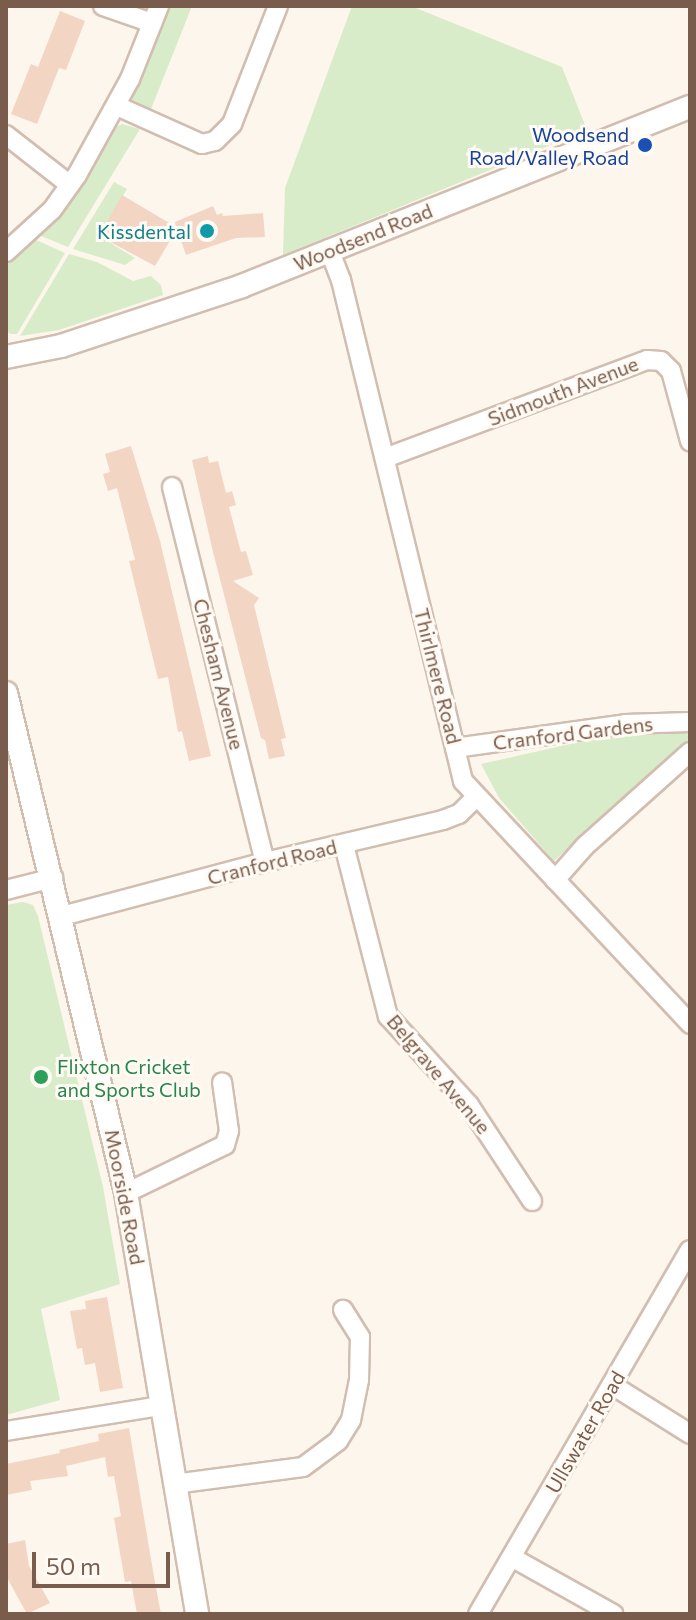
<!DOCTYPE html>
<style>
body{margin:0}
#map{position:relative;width:696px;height:1620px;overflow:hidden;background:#fdf6ec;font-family:Commissioner,sans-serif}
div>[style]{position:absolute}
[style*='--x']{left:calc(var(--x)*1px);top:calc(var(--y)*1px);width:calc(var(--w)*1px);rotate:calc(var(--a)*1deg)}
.green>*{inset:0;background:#d8ecc9}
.building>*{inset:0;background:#f3d5c3}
.roads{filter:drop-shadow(2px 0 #d1beb0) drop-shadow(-2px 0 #d1beb0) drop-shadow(0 2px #d1beb0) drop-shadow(0 -2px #d1beb0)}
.minor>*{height:18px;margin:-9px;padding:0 9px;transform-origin:9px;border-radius:9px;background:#fff}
.tertiary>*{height:22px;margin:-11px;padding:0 11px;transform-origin:11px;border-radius:11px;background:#fff}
.dots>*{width:22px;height:22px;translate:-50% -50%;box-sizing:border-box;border:4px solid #fffaf3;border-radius:50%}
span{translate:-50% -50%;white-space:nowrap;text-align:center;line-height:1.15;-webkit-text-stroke:6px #fffaf3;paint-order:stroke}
.transit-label{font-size:20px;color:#164399}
.right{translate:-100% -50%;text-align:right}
.culture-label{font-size:20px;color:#0d838f}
.street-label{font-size:20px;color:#7a5c4d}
.leisure-label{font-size:20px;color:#27864d}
.left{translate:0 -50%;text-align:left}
.frame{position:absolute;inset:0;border:8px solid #7a5c4d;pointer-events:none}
.scale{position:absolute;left:32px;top:1552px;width:138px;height:36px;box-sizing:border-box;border:4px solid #7a5c4d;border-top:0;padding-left:10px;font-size:24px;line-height:28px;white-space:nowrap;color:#7a5c4d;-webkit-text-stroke:6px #fffaf3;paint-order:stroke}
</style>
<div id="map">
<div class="green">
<div style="clip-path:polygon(162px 6px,192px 6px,149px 114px,123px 103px)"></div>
<div style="clip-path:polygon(352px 6px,411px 6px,562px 67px,587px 130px,283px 255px,285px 188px)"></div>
<div style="clip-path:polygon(122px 124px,140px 129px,68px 247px,41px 236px,37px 230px,108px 131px)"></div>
<div style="clip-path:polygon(114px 182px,127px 189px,99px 236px,135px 258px,125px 265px,73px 249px)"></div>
<div style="clip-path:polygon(34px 239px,65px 253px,17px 334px,11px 334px,6px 331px,6px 263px)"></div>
<div style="clip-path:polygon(69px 254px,97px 262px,133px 281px,151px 276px,161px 285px,163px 295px,59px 330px,20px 336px)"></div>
<div style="clip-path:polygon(687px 732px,690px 741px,618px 801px,554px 861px,499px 798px,481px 764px,619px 733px)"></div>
<div style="clip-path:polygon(23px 902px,33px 905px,38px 916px,103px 1187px,120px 1284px,41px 1309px,60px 1400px,6px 1415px,6px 905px)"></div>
</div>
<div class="building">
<div style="clip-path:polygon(60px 11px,85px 21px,66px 70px,59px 68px,37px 124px,11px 114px,31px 64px,38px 67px)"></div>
<div style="clip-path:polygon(122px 195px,176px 227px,175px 222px,213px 206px,217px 215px,222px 213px,223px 216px,263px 213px,265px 237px,236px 238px,186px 255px,177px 229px,155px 266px,99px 236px)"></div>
<div style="clip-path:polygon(131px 446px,160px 541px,211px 756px,189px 761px,182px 731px,178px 732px,168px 677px,158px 679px,129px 561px,135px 560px,117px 488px,108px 491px,103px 474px,110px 472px,105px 454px)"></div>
<div style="clip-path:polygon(208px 456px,209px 463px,218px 461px,226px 493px,232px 491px,236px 505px,229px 507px,241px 552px,246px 551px,253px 575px,233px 581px,259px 598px,254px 605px,286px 738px,281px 739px,285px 756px,269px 759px,265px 740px,261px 738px,213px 552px,192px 460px)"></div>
<div style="clip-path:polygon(107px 1297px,123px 1388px,100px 1392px,95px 1363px,85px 1365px,82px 1348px,77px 1349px,70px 1311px,86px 1309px,85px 1301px)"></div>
<div style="clip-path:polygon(129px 1428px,154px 1577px,161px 1614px,137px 1614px,131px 1581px,125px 1582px,114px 1518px,121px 1516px,114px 1476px,108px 1477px,105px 1457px,66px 1466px,68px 1476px,30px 1481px,32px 1490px,6px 1495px,6px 1464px,60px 1453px,59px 1450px,99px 1441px,98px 1434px)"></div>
<div style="clip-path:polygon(25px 1540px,29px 1566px,50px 1603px,27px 1614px,6px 1576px,6px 1544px)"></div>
</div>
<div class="roads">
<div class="minor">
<div style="--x:103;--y:6;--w:52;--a:19.1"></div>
<div style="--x:117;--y:106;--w:93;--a:24.1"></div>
<div style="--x:202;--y:144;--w:13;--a:-13"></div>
<div style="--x:215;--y:141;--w:24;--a:-45"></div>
<div style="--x:232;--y:124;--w:127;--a:-68.7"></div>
<div style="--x:6;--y:135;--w:81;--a:38"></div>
<div style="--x:329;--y:249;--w:33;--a:69"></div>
<div style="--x:341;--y:280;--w:516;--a:76.31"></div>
<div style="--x:463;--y:781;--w:333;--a:46.9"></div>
<div style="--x:6;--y:252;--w:62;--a:-42.4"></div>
<div style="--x:52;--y:210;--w:43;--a:-54.5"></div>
<div style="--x:77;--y:175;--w:110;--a:-61.1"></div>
<div style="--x:130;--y:79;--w:79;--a:-68.3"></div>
<div style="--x:385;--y:458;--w:280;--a:-20.5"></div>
<div style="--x:647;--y:360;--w:14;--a:4"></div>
<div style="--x:661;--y:361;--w:14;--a:45"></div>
<div style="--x:671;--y:371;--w:73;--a:74.8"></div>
<div style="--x:172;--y:487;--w:386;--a:76.1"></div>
<div style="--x:455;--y:748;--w:172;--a:-8"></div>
<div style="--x:625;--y:724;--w:65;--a:-1.8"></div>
<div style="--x:344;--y:845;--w:177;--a:75.6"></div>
<div style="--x:388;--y:1016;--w:120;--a:47.7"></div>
<div style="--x:469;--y:1105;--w:115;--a:56.7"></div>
<div style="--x:555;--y:880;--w:45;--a:-48.6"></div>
<div style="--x:585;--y:846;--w:141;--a:-41.8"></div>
<div style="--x:6;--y:890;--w:49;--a:-14.3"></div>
<div style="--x:62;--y:916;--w:210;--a:-14.9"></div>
<div style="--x:265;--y:862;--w:183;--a:-13.3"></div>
<div style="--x:443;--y:820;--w:17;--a:-21"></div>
<div style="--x:459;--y:814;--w:24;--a:-45"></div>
<div style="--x:126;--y:1193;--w:110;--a:-25.9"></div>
<div style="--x:225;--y:1145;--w:15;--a:-74"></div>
<div style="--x:229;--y:1131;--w:49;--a:-98.1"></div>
<div style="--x:612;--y:1385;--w:92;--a:32.1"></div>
<div style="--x:6;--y:1431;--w:157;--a:-9.2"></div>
<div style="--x:174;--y:1484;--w:130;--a:-7.5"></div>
<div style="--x:303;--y:1467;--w:44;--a:-36.6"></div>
<div style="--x:338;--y:1441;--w:25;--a:-58"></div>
<div style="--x:351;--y:1420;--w:41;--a:-78.7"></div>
<div style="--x:359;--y:1380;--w:43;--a:-88.7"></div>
<div style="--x:360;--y:1337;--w:32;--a:-122"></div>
<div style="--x:513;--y:1558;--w:115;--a:29.2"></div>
<div style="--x:478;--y:1614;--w:421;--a:-59.8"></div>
</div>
<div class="tertiary">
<div style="--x:6;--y:357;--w:56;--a:-11.3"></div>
<div style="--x:61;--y:346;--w:191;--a:-18.3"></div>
<div style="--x:242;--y:286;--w:482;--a:-21.8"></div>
<div style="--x:6;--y:693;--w:514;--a:76.5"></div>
<div style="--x:126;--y:1193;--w:427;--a:80.4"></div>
</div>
</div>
<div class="dots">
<div style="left:645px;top:145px;background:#1a4fb4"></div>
<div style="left:207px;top:231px;background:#0f9aa8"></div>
<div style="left:41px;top:1077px;background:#2e9e5b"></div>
</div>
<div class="transit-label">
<span class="right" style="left:629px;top:146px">Woodsend<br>Road/Valley Road</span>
</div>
<div class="culture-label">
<span class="right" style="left:191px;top:231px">Kissdental</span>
</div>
<div class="street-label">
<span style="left:363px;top:237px;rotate:-22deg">Woodsend Road</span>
<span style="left:563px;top:391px;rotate:-21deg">Sidmouth Avenue</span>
<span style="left:219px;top:674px;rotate:76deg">Chesham Avenue</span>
<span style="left:438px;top:676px;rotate:76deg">Thirlmere Road</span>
<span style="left:573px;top:733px;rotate:-7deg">Cranford Gardens</span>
<span style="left:272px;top:862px;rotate:-14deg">Cranford Road</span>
<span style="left:439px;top:1074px;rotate:50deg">Belgrave Avenue</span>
<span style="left:125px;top:1197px;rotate:79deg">Moorside Road</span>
<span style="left:585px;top:1432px;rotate:-60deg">Ullswater Road</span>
</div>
<div class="leisure-label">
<span class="left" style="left:57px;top:1078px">Flixton Cricket<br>and Sports Club</span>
</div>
<div class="frame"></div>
<div class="scale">50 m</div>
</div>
